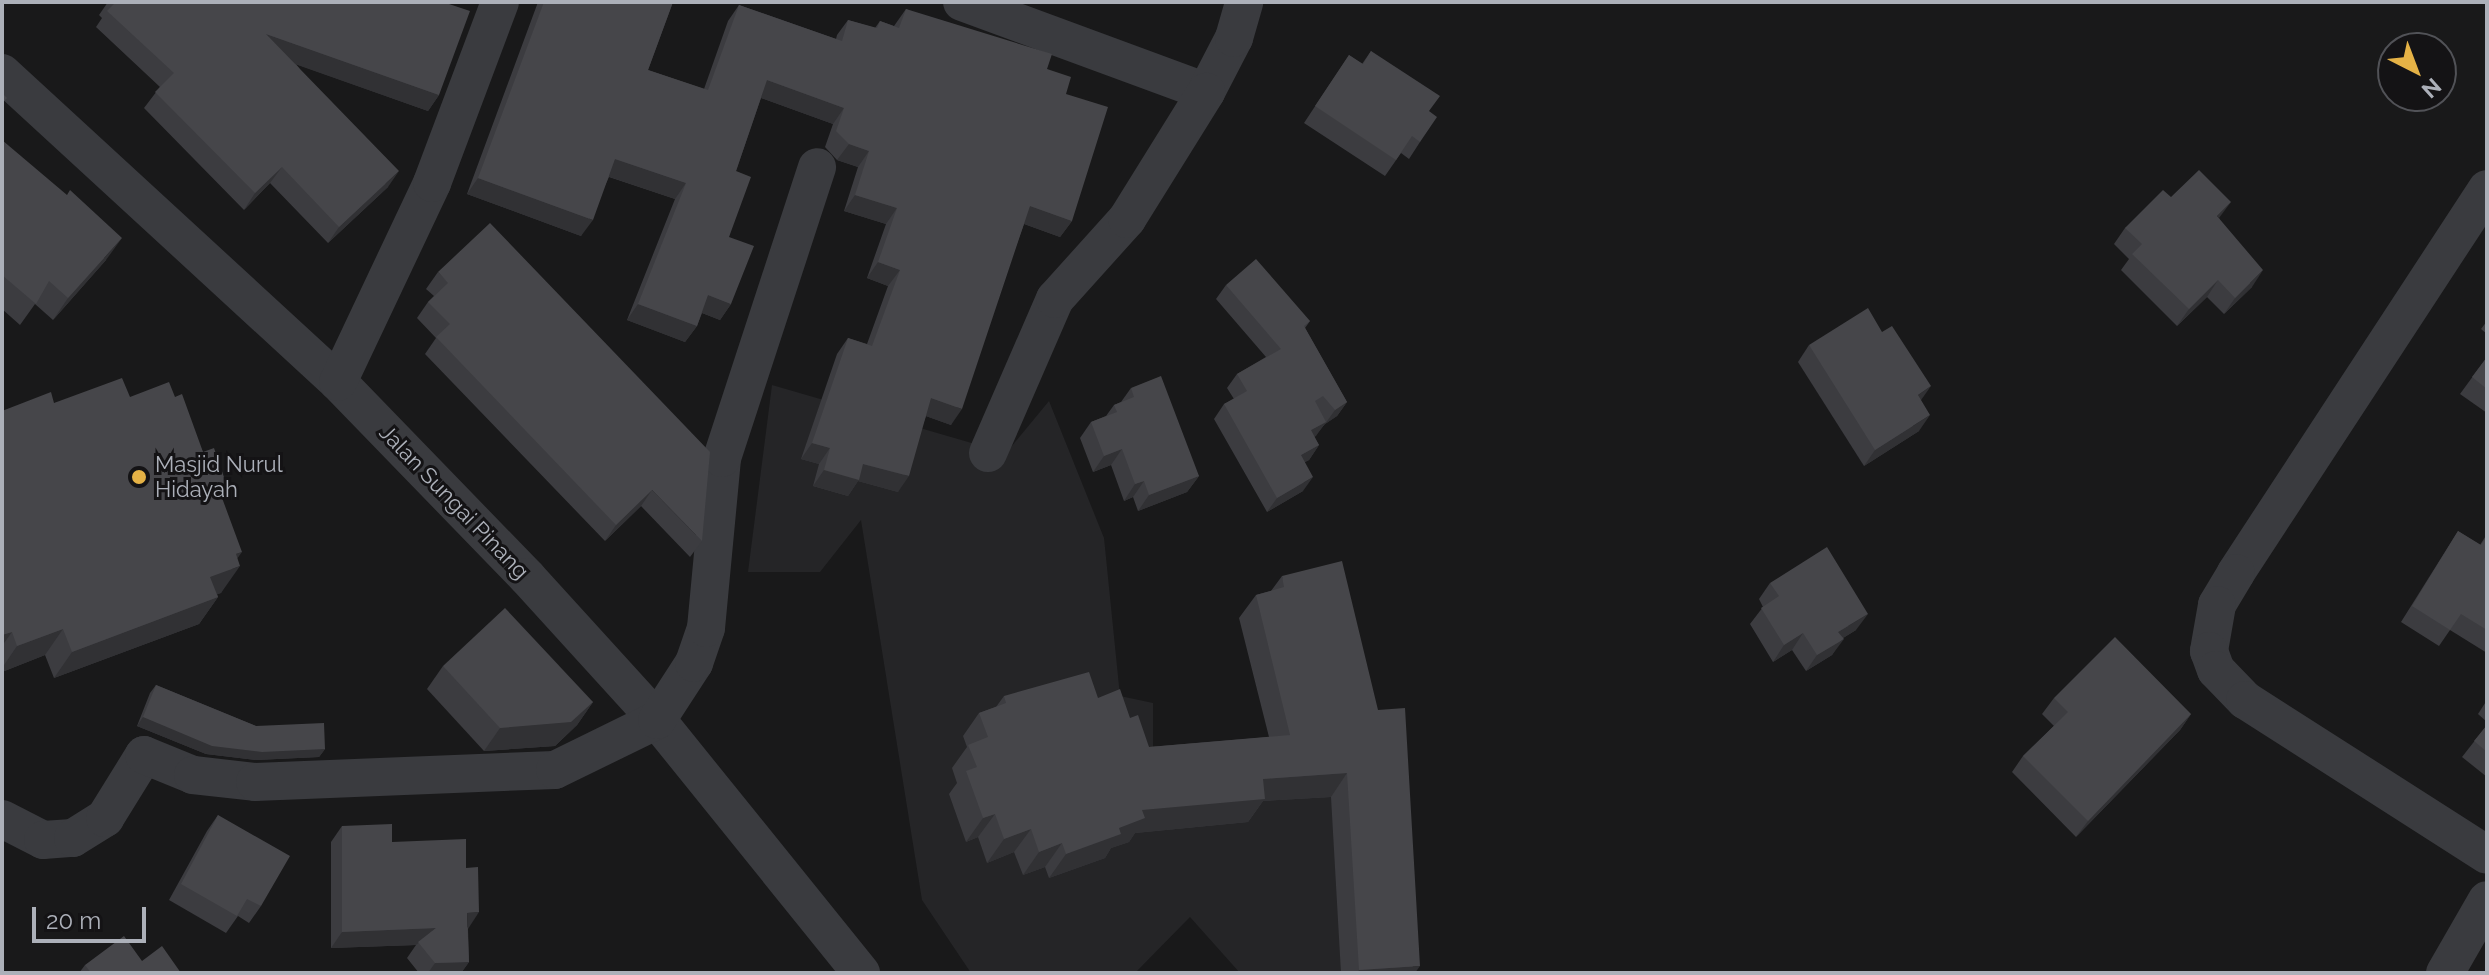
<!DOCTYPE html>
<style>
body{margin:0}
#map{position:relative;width:2489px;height:975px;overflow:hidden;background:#19191a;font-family:Raleway,sans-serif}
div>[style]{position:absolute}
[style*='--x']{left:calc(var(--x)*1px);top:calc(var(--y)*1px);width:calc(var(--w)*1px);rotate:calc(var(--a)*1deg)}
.built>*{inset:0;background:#252527}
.minor>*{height:38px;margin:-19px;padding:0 19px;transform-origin:19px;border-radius:19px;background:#3a3b3f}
.wall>*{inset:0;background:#3c3c40}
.shaded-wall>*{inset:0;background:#313134}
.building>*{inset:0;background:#46464a}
.dots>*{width:22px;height:22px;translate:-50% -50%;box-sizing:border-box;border:4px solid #141315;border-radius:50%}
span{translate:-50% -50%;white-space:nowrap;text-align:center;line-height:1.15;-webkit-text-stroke:6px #141315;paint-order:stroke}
.poi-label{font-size:22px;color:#acb0b9}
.left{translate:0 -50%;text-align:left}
.street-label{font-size:22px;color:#acb0b9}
.frame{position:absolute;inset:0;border:4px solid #acb0b9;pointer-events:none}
.north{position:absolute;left:2377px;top:32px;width:80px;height:80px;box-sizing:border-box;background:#141315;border:2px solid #515257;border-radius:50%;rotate:138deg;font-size:22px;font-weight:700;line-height:32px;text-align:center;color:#acb0b9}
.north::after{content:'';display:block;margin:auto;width:28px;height:36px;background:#e5b246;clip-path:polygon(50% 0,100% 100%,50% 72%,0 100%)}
.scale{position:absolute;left:32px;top:907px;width:114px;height:36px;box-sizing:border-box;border:4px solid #acb0b9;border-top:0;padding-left:10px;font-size:24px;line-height:28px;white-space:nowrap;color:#acb0b9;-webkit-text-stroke:6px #141315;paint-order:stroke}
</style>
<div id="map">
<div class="built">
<div style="clip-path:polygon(772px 385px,1006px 453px,1049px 401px,1104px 538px,1120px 696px,1153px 703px,1153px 763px,1389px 718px,1404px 973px,1240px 973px,1190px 917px,1135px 973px,971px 973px,922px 900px,861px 520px,820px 572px,748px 572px)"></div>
</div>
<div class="minor">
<div style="--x:962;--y:2;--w:260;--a:20.2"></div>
<div style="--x:1206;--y:92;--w:61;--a:-62.6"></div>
<div style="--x:1234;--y:38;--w:37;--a:-74"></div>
<div style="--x:2;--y:73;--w:456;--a:42.6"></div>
<div style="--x:338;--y:382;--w:272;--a:45.9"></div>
<div style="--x:527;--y:577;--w:193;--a:47.7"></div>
<div style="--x:657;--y:720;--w:325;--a:51.1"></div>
<div style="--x:2487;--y:189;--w:459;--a:123.2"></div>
<div style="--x:2236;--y:573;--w:37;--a:121"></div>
<div style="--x:2217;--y:605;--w:47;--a:99.9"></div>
<div style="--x:2209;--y:651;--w:20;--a:70"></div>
<div style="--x:2216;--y:670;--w:42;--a:46"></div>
<div style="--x:2245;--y:700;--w:287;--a:32.6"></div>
<div style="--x:338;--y:382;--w:220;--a:-64.7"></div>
<div style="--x:432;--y:183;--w:193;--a:-69.4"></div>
<div style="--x:988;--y:453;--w:168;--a:-66.5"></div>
<div style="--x:1055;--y:299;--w:108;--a:-48"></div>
<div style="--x:1127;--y:219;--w:150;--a:-58.1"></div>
<div style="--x:2;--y:819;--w:46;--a:27.1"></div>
<div style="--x:43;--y:840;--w:30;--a:-4"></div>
<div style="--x:73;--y:838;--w:38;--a:-32"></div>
<div style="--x:105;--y:818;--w:74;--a:-58.2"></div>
<div style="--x:144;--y:755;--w:53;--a:22.2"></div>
<div style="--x:193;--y:775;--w:62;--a:6.4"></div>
<div style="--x:255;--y:782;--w:300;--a:-2.3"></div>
<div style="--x:555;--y:770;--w:114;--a:-26.1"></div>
<div style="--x:657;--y:720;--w:68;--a:-57"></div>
<div style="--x:694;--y:663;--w:37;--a:-71"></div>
<div style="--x:706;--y:628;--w:171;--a:-84.6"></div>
<div style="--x:722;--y:458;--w:306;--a:-71.9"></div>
<div style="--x:2445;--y:973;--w:84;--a:-60.1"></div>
</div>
<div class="wall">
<div style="clip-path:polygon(108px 2px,443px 2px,439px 95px,428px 111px,296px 64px,388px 187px,328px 243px,270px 183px,244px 210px,144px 108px,160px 87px,96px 27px,102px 18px,99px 15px)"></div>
<div style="clip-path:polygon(538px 2px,673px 2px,648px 70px,704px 89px,728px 21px,739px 5px,836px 39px,837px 35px,848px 20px,875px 28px,880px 21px,894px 26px,906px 9px,1047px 69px,1066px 94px,1072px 221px,1060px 237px,1024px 224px,951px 425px,926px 416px,898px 492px,858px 481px,848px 496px,813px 486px,819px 464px,801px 459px,837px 354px,848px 338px,867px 344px,888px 286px,867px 278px,886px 224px,844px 211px,858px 167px,837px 160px,825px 147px,833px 124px,761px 98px,736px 171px,729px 237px,731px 304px,720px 320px,702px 313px,697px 326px,685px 342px,627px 320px,675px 199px,609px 177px,581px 236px,467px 194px)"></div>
<div style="clip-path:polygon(1371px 51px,1429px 111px,1420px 142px,1409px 159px,1401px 153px,1385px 176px,1304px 123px,1349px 55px,1362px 64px)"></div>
<div style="clip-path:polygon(2px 140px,106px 260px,53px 320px,35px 304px,20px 325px,2px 309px)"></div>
<div style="clip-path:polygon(2171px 197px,2219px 218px,2252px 287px,2224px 314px,2207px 297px,2177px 326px,2121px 270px,2129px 259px,2114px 244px,2125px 228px)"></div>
<div style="clip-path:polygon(438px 272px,702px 541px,690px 557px,641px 506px,605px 541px,425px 354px,436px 338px,417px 318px,428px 302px,434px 296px,426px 289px)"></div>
<div style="clip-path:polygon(1226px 285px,1310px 321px,1305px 328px,1347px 402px,1337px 416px,1325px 424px,1314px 437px,1319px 445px,1309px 460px,1305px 462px,1303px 491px,1267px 512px,1214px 419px,1224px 404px,1234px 399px,1227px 388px,1237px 374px,1266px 357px,1216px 299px)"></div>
<div style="clip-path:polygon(2487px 321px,2487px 334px,2481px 329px)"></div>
<div style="clip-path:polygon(1809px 345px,1919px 431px,1864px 466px,1798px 362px)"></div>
<div style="clip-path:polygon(2487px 357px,2487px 413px,2460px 394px)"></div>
<div style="clip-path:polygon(1131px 388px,1199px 476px,1187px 492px,1138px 511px,1133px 497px,1124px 501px,1111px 465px,1093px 472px,1080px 438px,1091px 422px,1106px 416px,1114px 405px,1121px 402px)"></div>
<div style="clip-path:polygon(130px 397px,175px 397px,203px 452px,220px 493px,237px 558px,221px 593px,217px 594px,218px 597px,199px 624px,54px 678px,45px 655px,2px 672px,2px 411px,54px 403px)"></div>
<div style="clip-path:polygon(2458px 531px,2480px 545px,2487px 534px,2487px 653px,2450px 630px,2439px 646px,2401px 622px)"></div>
<div style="clip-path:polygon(1282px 576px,1415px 973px,1341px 973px,1331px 797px,1263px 801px,1248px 822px,1135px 833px,1129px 842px,1111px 848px,1105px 858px,1049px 878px,1045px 867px,1023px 875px,1014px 852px,987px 863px,978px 837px,966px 842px,949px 794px,957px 783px,952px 768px,967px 747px,963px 736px,979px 713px,996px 707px,1004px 696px,1098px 698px,1130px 718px,1149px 747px,1269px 737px,1239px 618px,1256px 595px,1271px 591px)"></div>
<div style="clip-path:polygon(1770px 583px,1856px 630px,1843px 638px,1832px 655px,1806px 671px,1792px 650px,1773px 662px,1750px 624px,1763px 607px,1759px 599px)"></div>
<div style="clip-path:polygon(443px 666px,593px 702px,577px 725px,555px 746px,484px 751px,427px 689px)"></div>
<div style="clip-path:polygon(156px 685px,256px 726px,325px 749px,319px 757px,256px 760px,206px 754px,137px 726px,150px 693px)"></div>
<div style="clip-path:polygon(2054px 698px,2191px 714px,2180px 730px,2076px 837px,2012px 772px,2023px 756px,2054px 726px,2042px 714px)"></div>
<div style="clip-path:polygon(2487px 700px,2487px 722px,2478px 714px)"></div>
<div style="clip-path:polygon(2487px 725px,2487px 777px,2462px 757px)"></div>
<div style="clip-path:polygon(218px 815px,261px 906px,249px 923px,238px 916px,226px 933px,169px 900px,207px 831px)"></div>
<div style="clip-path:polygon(342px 826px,392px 842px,468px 928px,469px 962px,461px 973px,419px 973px,407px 958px,416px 945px,331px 948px,331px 842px)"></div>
<div style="clip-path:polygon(142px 961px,181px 973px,79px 973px,85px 965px)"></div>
</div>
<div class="shaded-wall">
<div style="clip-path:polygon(266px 34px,439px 95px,428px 111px,255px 50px)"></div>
<div style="clip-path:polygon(767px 80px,844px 108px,833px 124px,756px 96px)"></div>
<div style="clip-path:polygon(849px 144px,869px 151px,858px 167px,837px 160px)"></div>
<div style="clip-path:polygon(615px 159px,686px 183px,675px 199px,604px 175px)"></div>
<div style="clip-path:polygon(282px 167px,270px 183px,244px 210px,255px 193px)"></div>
<div style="clip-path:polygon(399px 171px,388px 187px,328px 243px,339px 227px)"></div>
<div style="clip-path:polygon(478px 178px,593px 220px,581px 236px,467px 194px)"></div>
<div style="clip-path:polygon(855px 195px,897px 208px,886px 224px,844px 211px)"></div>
<div style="clip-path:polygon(2231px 202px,2219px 218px,2217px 216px)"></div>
<div style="clip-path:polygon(1030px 206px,1072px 221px,1060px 237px,1019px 222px)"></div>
<div style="clip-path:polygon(122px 238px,106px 260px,53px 320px,68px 298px)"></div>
<div style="clip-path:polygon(878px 262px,900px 270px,888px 286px,867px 278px)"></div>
<div style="clip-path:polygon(2263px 270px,2252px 287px,2224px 314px,2235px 298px)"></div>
<div style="clip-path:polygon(2218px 280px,2207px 297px,2177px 326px,2189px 309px)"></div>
<div style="clip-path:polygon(708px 295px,731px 304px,720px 320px,697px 311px)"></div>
<div style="clip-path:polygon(638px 304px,697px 326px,685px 342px,627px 320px)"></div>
<div style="clip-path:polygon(1931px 386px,1919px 403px,1918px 395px)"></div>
<div style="clip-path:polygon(931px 398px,962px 409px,951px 425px,920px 414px)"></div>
<div style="clip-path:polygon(1347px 402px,1337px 416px,1325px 424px,1335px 410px)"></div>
<div style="clip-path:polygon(1930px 415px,1919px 431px,1864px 466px,1875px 450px)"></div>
<div style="clip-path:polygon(1326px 422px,1316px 436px,1301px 445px,1311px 430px)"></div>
<div style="clip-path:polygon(812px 443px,830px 448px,819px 464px,801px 459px)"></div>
<div style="clip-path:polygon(1319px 445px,1309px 460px,1291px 469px,1301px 455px)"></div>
<div style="clip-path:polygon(1122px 449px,1111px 465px,1093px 472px,1104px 456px)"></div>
<div style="clip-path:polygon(863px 464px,909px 476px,898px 492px,858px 481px,848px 496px,813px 486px,824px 470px)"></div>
<div style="clip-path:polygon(1199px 476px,1187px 492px,1138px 511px,1149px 495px)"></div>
<div style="clip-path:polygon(1313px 477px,1303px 491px,1267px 512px,1277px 498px)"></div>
<div style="clip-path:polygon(1144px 481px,1133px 497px,1124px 501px,1135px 484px)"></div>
<div style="clip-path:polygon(226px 483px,208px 510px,218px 487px)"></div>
<div style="clip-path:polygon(652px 490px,641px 506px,605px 541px,616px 525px)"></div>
<div style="clip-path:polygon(242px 552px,229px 570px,240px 566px,221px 593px,192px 604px,210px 577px,236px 554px)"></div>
<div style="clip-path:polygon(218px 597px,199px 624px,54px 678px,72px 652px)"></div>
<div style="clip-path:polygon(1868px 614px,1856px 630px,1827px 648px,1838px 632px)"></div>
<div style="clip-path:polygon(63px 629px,45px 655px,2px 672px,2px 668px,17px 646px)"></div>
<div style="clip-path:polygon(12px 632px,2px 646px,2px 635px)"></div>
<div style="clip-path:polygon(1803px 633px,1792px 650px,1773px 662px,1784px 645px)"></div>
<div style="clip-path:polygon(1844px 639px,1832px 655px,1806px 671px,1817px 655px)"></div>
<div style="clip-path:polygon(593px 702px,577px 725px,555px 746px,484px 751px,500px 728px)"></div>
<div style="clip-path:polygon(2191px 714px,2180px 730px,2076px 837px,2088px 821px)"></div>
<div style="clip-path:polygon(143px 717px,325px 749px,319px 757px,256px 760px,206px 754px,137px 726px)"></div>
<div style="clip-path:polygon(1347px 773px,1331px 797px,1263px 801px,1248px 822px,1135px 833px,1129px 842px,1111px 848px,1105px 858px,1049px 878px,1066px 854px,1119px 828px,1142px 810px,1263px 779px)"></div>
<div style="clip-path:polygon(995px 814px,978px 837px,966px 842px,983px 818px)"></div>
<div style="clip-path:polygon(1031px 829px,1014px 852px,987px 863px,1004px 839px)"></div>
<div style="clip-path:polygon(1062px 843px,1045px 867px,1023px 875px,1039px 852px)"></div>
<div style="clip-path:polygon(479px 912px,468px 929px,467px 913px)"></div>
<div style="clip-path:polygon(436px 928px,416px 945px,331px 948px,342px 932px)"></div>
<div style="clip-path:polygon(469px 962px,461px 973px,428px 973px,435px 963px)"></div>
<div style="clip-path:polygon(1420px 966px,1415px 973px,1357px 973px,1359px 970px)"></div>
</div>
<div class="building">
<div style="clip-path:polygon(114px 2px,443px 2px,470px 11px,439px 95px,266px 34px,399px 171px,339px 227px,282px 167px,255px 193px,155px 92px,174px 73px,107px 11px,115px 3px)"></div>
<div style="clip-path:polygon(544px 2px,673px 2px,648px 70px,708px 90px,739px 5px,842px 41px,848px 20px,877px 28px,880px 21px,899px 28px,906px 9px,1052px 54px,1047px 69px,1071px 77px,1066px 94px,1108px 107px,1072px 221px,1030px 206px,962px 409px,931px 398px,909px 476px,863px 464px,859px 480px,824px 470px,830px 448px,812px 443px,848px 338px,872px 346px,900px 270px,878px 262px,897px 208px,855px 195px,869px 151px,849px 144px,836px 131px,844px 108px,767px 80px,736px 171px,751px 177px,729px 237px,754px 246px,731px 304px,708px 295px,697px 326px,638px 304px,686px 183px,615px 159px,593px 220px,478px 178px)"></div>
<div style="clip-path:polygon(1371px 51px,1440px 96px,1429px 111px,1437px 117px,1420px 142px,1412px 136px,1396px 160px,1315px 106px,1349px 55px,1363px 64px)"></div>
<div style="clip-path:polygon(2px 93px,7px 98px,2px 103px)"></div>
<div style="clip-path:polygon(2px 140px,67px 195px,70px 190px,122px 238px,68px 298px,49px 281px,36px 304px,2px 275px)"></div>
<div style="clip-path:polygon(2199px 170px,2231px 202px,2217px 216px,2263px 270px,2235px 298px,2218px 280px,2189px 309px,2132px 254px,2142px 244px,2125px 228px,2163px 190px,2171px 197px)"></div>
<div style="clip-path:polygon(490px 223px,710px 452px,702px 541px,652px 490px,616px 525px,436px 337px,450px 324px,428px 302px,448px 283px,438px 272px)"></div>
<div style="clip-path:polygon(1256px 259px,1310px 321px,1304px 326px,1347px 402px,1335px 410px,1323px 396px,1315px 401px,1326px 422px,1311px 430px,1319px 445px,1301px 455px,1313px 477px,1277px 498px,1224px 404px,1247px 391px,1237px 374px,1281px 349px,1226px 285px)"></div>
<div style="clip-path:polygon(1868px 308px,1882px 332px,1892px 326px,1931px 386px,1918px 395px,1930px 415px,1875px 450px,1809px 345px)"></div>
<div style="clip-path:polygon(2487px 357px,2487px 389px,2472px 377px)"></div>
<div style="clip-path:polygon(1161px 376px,1199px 476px,1149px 495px,1144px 481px,1135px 484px,1122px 449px,1104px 456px,1091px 422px,1117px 412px,1114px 405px,1134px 397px,1131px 388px)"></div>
<div style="clip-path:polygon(122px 378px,130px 397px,169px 382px,175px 397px,182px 394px,203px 452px,214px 448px,226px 483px,218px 487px,242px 552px,236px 554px,240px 566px,210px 577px,218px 597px,72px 652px,63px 629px,17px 646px,12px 632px,2px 635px,2px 411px,51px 392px,54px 403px)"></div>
<div style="clip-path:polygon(2458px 531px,2481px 545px,2487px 536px,2487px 630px,2461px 614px,2450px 630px,2412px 606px)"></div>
<div style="clip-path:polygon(1827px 547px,1868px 614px,1838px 632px,1844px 639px,1817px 655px,1803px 633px,1784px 645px,1761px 608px,1779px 596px,1770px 583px)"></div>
<div style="clip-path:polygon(1342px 561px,1378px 710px,1405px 708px,1420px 966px,1359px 970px,1347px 773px,1263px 779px,1265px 799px,1142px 810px,1145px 818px,1119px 828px,1121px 834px,1066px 854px,1062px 843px,1039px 852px,1031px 829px,1004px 839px,995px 814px,983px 818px,966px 771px,977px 767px,968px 745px,988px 737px,979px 713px,1006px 703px,1004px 696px,1089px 672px,1098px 698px,1120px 689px,1130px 718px,1138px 715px,1149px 747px,1290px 735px,1256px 595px,1284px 587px,1282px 576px)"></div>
<div style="clip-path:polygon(505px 608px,593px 702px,571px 722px,500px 728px,443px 666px)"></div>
<div style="clip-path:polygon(2115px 637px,2191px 714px,2088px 821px,2023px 756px,2068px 712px,2054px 698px)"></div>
<div style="clip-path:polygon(156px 685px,256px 726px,324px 723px,325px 749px,262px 752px,212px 746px,143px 717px)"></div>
<div style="clip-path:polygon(2487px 725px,2487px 752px,2474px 741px)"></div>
<div style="clip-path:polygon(218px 815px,290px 856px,261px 906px,247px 899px,237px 916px,181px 884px)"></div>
<div style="clip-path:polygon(392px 824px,392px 842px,466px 839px,466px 868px,478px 867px,479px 912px,467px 913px,469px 962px,435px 963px,418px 942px,436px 928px,342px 932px,342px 826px)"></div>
<div style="clip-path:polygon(124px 936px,142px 961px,162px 946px,181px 973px,91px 973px,85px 965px)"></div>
</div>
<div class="dots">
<div style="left:139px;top:477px;background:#e5b246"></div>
</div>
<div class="poi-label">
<span class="left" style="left:155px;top:477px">Masjid Nurul<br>Hidayah</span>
</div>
<div class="street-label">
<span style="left:454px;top:502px;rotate:46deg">Jalan Sungai Pinang</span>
</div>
<div class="frame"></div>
<div class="north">N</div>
<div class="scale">20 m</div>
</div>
